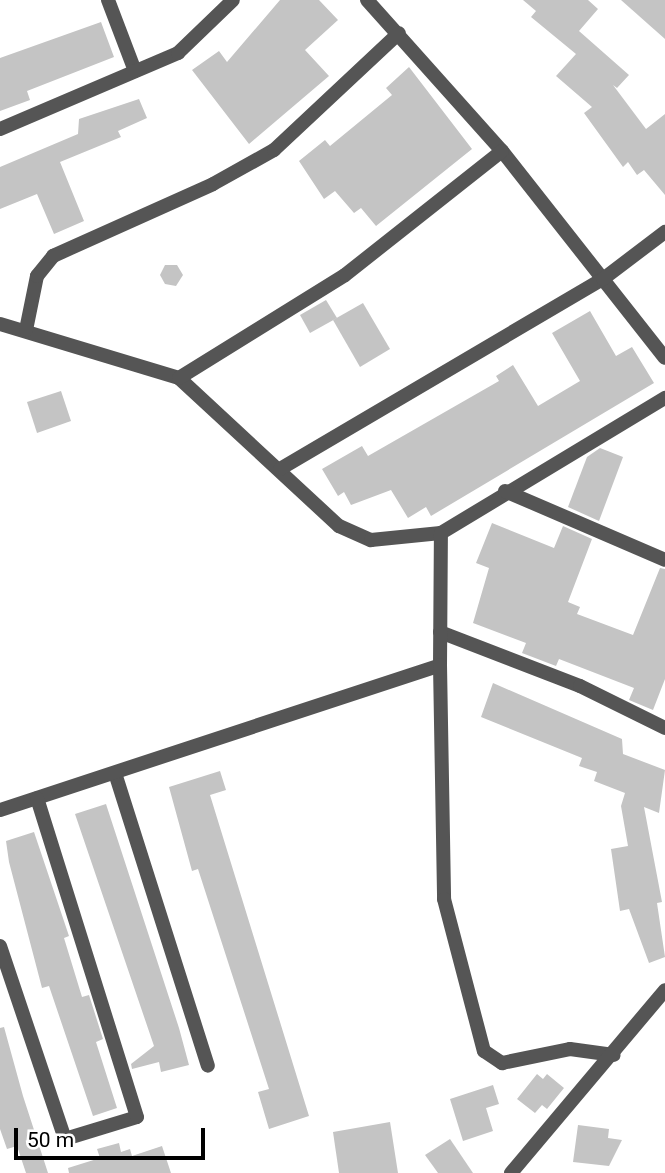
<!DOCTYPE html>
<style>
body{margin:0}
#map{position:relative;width:665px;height:1173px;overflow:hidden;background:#fff;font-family:Roboto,sans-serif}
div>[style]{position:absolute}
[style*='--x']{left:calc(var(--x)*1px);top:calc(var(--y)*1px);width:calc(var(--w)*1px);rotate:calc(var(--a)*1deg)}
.building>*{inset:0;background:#c4c4c4}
.street>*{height:14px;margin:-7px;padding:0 7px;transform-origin:7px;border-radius:7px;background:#555}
span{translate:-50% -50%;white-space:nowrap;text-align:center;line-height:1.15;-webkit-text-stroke:5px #fff;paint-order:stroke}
.scale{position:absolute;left:14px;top:1128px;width:191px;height:32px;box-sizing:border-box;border:4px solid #000;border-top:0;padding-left:9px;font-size:21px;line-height:24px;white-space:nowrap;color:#000;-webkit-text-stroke:5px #fff;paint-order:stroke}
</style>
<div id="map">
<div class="building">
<div style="clip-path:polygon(280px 0,319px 0,338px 20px,305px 50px,329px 76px,249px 144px,192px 70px,219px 51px,227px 62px)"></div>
<div style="clip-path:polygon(523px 0,588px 0,598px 9px,579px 31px,629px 75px,617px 88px,613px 85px,646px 129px,665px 114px,665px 195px,644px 170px,637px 175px,628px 162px,623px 167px,584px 113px,592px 107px,556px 76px,576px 54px,531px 17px,536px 11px)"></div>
<div style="clip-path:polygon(621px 0,665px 0,665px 39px)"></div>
<div style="clip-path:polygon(101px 22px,114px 57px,27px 91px,30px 100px,0 111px,0 58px)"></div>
<div style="clip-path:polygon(409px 67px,472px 149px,376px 226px,361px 208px,354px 213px,335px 191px,324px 199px,299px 161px,325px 140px,330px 146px,392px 95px,386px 88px)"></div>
<div style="clip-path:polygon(139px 99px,147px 118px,118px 131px,121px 137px,60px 162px,84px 221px,54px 234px,37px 194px,0 209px,0 167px,78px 134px,79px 119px)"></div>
<div style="clip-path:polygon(165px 265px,177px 265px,183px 275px,176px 286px,165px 284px,160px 275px)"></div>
<div style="clip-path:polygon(326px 300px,337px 318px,310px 333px,300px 315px)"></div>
<div style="clip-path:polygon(363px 303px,390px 349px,360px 367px,333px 320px)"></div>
<div style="clip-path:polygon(590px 311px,616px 356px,632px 347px,654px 383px,431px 516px,426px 507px,408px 518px,391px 490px,351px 505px,344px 492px,338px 496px,322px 469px,362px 446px,368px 456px,499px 381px,496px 376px,513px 365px,538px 406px,580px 381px,552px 333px)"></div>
<div style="clip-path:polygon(61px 391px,71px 421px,37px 433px,27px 402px)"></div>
<div style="clip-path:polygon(600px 448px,623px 457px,599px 521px,568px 507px,587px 457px)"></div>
<div style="clip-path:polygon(492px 523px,554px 548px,563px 526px,592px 539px,568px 602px,580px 607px,577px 614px,633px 635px,660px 568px,665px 569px,665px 679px,653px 710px,629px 700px,634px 688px,559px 659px,556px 666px,522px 653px,526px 643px,473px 623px,489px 568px,476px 563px)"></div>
<div style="clip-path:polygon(493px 683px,622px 739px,623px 754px,665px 770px,659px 813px,644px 807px,662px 902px,657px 903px,665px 957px,649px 963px,629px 909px,620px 911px,611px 849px,628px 846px,621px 806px,625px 793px,594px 781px,597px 772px,579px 766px,582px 758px,481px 717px)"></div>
<div style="clip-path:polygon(220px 771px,226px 790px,210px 795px,309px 1116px,269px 1129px,258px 1092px,269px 1089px,198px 869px,192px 871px,169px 787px)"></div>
<div style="clip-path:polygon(106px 804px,179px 1028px,189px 1065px,161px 1072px,159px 1062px,132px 1069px,131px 1064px,154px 1046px,75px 814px)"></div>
<div style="clip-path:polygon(34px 832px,69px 936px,64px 938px,82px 997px,89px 995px,103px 1039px,96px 1042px,117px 1108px,93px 1116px,49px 986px,42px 988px,9px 862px,6px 841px)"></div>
<div style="clip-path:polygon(4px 1027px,23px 1096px,48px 1173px,26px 1173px,17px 1146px,7px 1149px,0 1129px,0 1028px)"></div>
<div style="clip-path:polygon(537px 1074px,543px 1079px,547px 1074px,564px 1088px,547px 1109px,542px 1105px,535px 1113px,517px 1099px)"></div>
<div style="clip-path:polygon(493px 1085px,499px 1104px,486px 1108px,493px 1131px,463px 1141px,450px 1099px)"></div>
<div style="clip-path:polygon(390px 1122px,398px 1173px,339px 1173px,333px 1132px)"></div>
<div style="clip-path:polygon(578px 1125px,609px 1129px,608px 1138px,622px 1140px,609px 1166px,573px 1162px)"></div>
<div style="clip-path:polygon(450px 1139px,473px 1173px,438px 1173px,425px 1155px)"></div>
<div style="clip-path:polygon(119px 1143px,121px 1152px,130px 1149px,132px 1156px,162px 1146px,171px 1173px,69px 1173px,68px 1168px,100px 1158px,97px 1149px)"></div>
</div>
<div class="street">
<div style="--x:108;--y:0;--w:76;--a:69.2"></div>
<div style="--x:367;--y:0;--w:203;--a:48.2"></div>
<div style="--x:502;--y:151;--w:263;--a:51.8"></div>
<div style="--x:0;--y:129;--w:194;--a:-23.1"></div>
<div style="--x:178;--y:53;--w:76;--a:-43.9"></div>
<div style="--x:0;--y:324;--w:187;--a:16.8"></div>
<div style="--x:179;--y:378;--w:218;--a:42.8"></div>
<div style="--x:339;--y:526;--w:35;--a:24"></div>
<div style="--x:371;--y:540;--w:70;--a:-5.7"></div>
<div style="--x:441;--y:533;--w:262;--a:-31.1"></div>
<div style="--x:26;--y:330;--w:55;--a:-78.5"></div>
<div style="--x:37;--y:276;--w:26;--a:-51"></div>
<div style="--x:53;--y:256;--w:175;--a:-24.2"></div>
<div style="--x:213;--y:184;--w:70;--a:-29.1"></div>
<div style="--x:274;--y:150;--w:171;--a:-43.1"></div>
<div style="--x:179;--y:378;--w:195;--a:-31.8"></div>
<div style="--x:345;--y:275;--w:200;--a:-38.3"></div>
<div style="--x:280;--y:469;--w:375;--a:-30.5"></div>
<div style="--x:603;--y:279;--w:78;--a:-37.2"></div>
<div style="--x:505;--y:491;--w:174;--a:23.3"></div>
<div style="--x:440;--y:632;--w:150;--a:21.1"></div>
<div style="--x:580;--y:686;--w:95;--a:26.3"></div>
<div style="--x:440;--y:665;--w:132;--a:-89.6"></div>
<div style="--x:115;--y:773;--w:307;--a:72.4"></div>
<div style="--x:0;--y:810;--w:463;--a:-18.2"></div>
<div style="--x:440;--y:665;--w:234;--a:89"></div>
<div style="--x:444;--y:899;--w:157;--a:75.3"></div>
<div style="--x:484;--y:1051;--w:22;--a:34"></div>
<div style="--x:502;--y:1063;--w:69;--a:-11.6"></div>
<div style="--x:570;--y:1049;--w:44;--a:7.8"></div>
<div style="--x:0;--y:946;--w:204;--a:71.4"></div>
<div style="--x:65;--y:1139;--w:75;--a:-17"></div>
<div style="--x:137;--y:1117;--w:334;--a:-107.4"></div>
<div style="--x:511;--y:1173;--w:239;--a:-49.9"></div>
</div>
<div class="scale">50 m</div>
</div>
